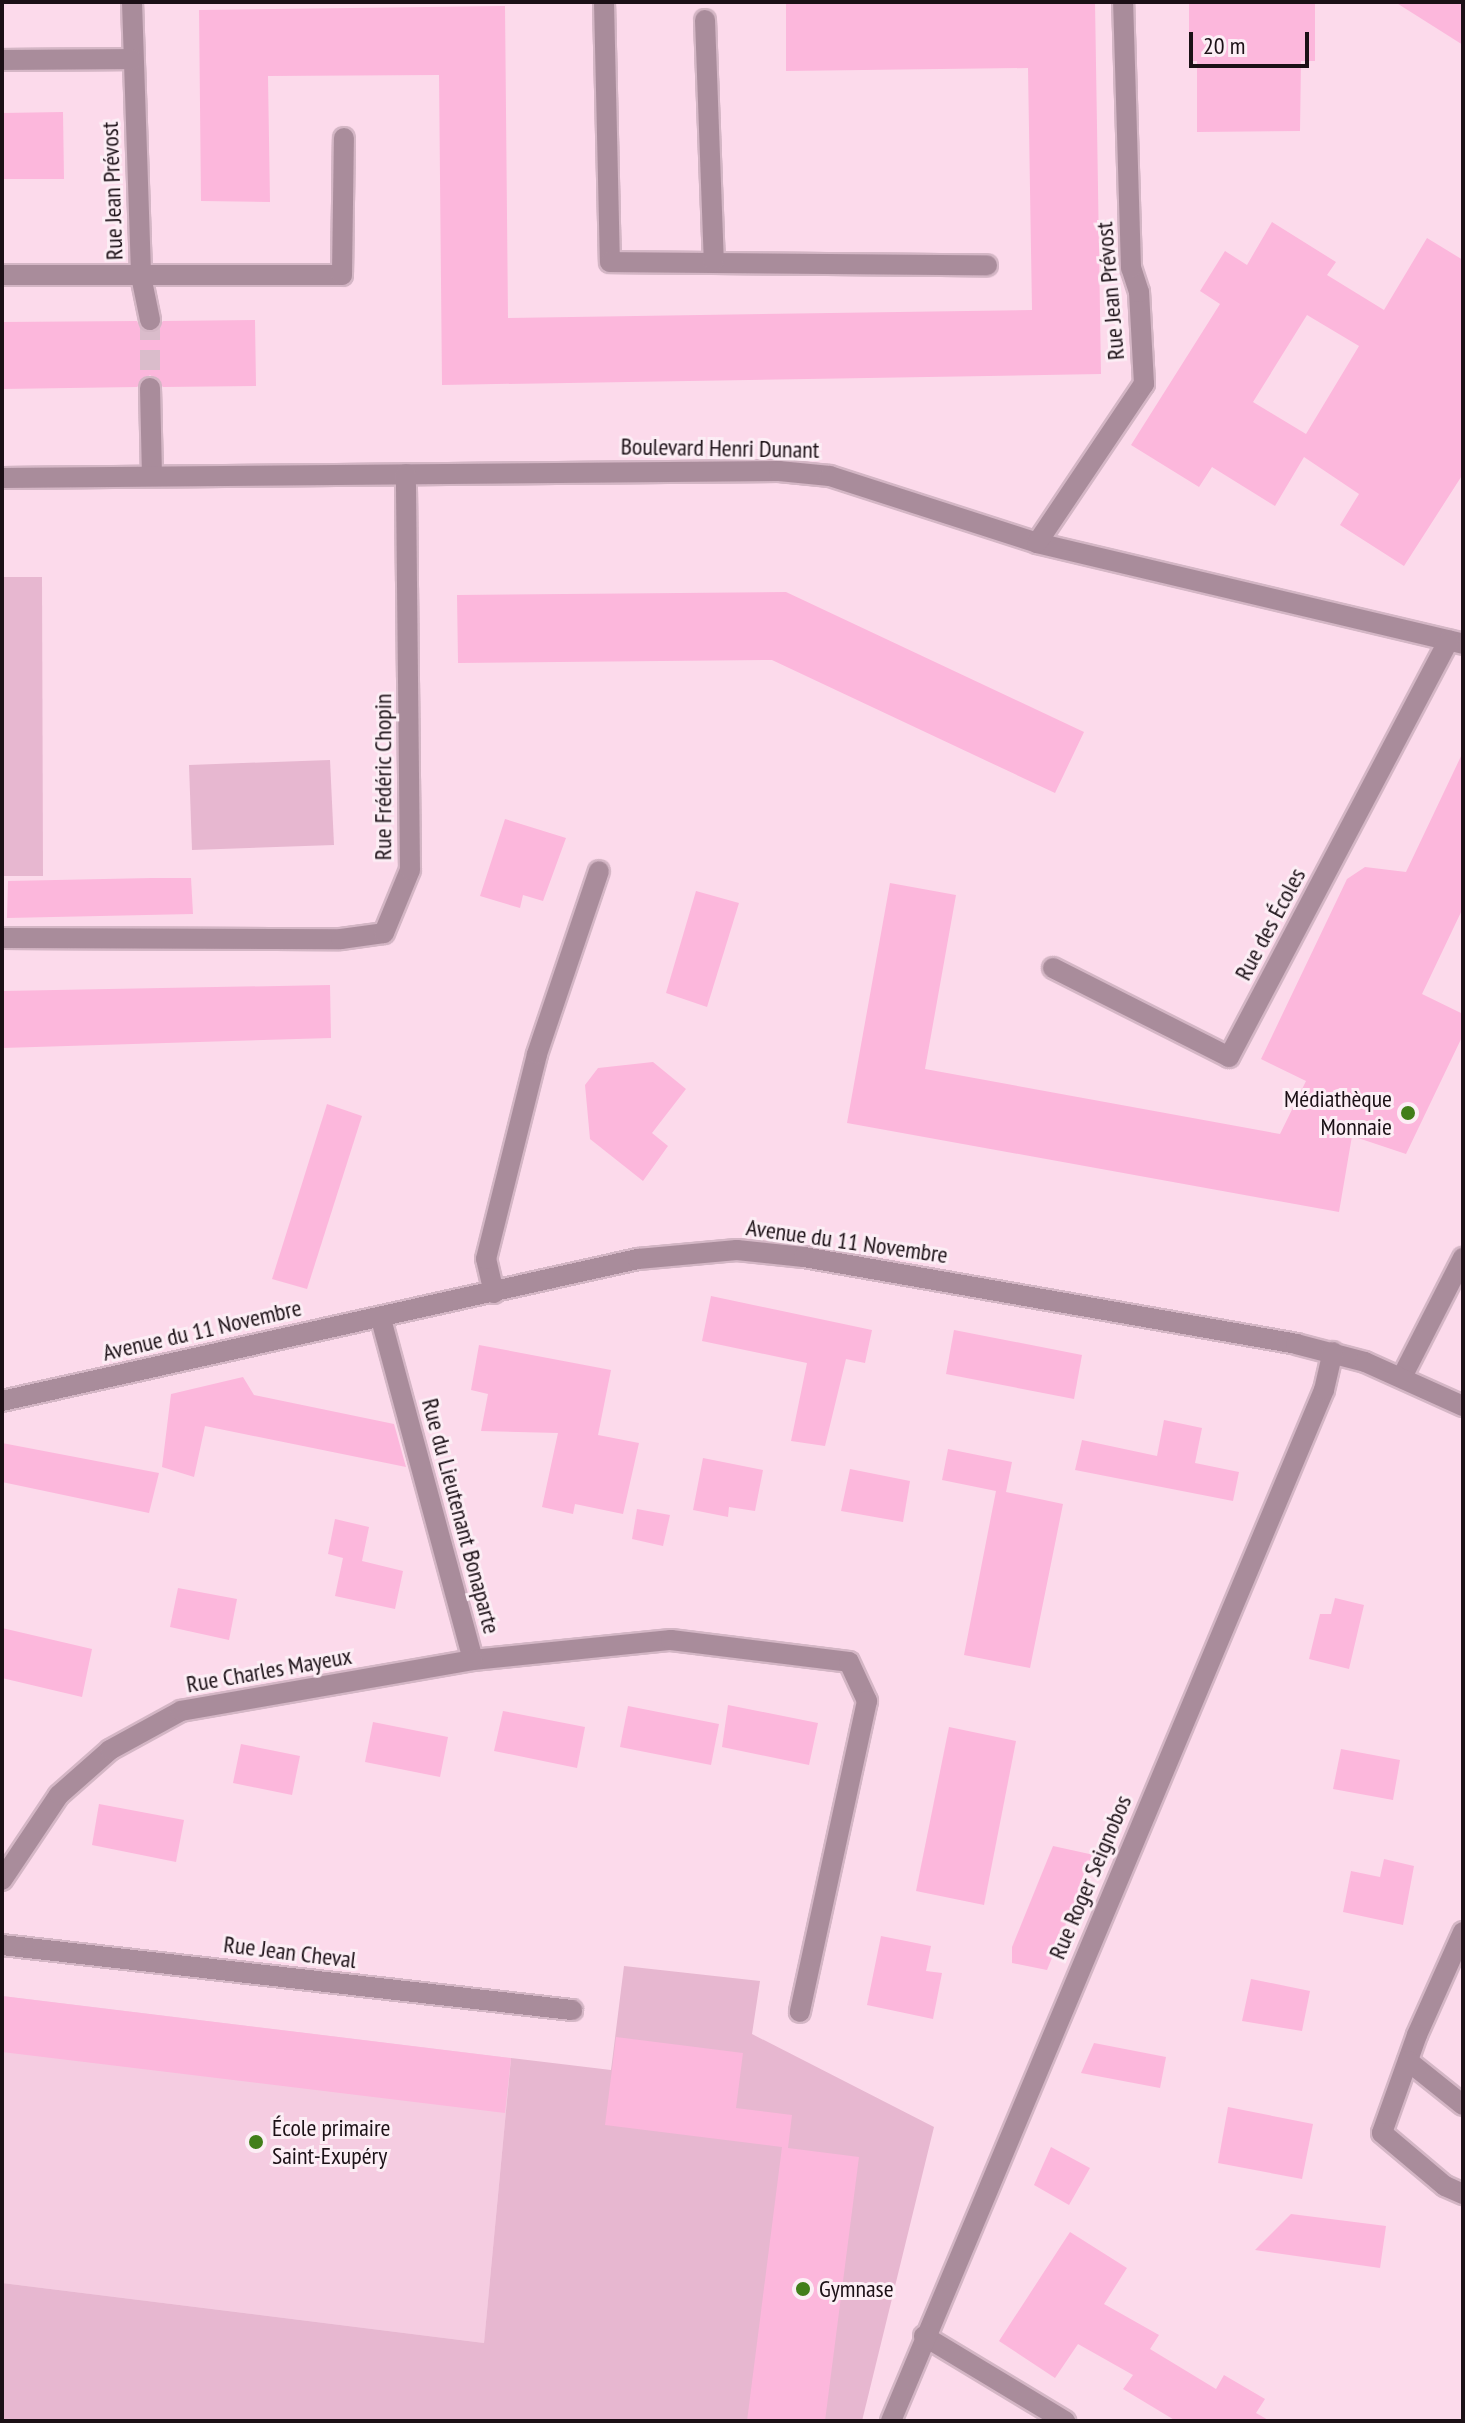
<!DOCTYPE html>
<meta charset="utf-8">
<style>
body{margin:0}
#map{position:relative;width:1465px;height:2423px;overflow:hidden;background:#fcdaeb;font-family:"PT Sans Narrow",sans-serif}
div>[style]{position:absolute}
[style*='--x']{left:calc(var(--x)*1px);top:calc(var(--y)*1px);width:calc(var(--w)*1px);rotate:calc(var(--a)*1deg)}
.built>*{inset:0;background:#f5cce1}
.green>*{inset:0;background:#e7b7d0}
.building>*{inset:0;background:#fcb7dc}
.minor-tunnel>*{height:20px;margin-top:-10px;transform-origin:0;background:repeating-linear-gradient(90deg,#dabccb 0 20px,transparent 0 30px)}
.roads{filter:drop-shadow(2px 0 #d4b6c5) drop-shadow(-2px 0 #d4b6c5) drop-shadow(0 2px #d4b6c5) drop-shadow(0 -2px #d4b6c5)}
.minor>*{height:20px;margin:-10px;padding:0 10px;transform-origin:10px;border-radius:10px;background:#a98c9b}
.dots>*{width:22px;height:22px;translate:-50% -50%;box-sizing:border-box;border:4px solid #fceef5;border-radius:50%}
span{translate:-50% -50%;white-space:nowrap;text-align:center;line-height:1.15;-webkit-text-stroke:6px #fceef5;paint-order:stroke}
.street-label{font-size:24px;color:#1b1016}
.poi-label{font-size:24px;color:#1b1016}
.right{translate:-100% -50%;text-align:right}
.left{translate:0 -50%;text-align:left}
.frame{position:absolute;inset:0;border:4px solid #1b1016;pointer-events:none}
.scale{position:absolute;left:1189px;top:32px;width:120px;height:36px;box-sizing:border-box;border:4px solid #1b1016;border-top:0;padding-left:10px;font-size:24px;line-height:28px;white-space:nowrap;color:#1b1016;-webkit-text-stroke:6px #fceef5;paint-order:stroke}
</style>
<div id="map">
<div class="built">
<div style="clip-path:polygon(2px 1996px,511px 2058px,484px 2343px,2px 2283px)"></div>
</div>
<div class="green">
<div style="clip-path:polygon(2px 577px,42px 577px,43px 876px,2px 876px)"></div>
<div style="clip-path:polygon(330px 760px,334px 845px,192px 850px,189px 765px)"></div>
<div style="clip-path:polygon(624px 1966px,760px 1981px,752px 2034px,934px 2127px,862px 2421px,2px 2421px,2px 2283px,484px 2343px,511px 2058px,611px 2070px)"></div>
</div>
<div class="building">
<div style="clip-path:polygon(1095px 2px,1101px 374px,442px 385px,439px 75px,268px 76px,270px 202px,201px 201px,199px 10px,505px 6px,508px 318px,1032px 310px,1028px 68px,786px 71px,786px 4px)"></div>
<div style="clip-path:polygon(1189px 2px,1315px 2px,1315px 61px,1301px 61px,1300px 131px,1197px 132px,1197px 61px,1189px 61px)"></div>
<div style="clip-path:polygon(1395px 2px,1463px 2px,1463px 45px)"></div>
<div style="clip-path:polygon(63px 112px,64px 179px,2px 179px,2px 113px)"></div>
<div style="clip-path:polygon(evenodd,1272px 222px,1336px 262px,1327px 275px,1384px 310px,1427px 238px,1463px 260px,1463px 474px,1404px 566px,1340px 525px,1359px 494px,1304px 457px,1275px 506px,1212px 467px,1199px 487px,1131px 445px,1220px 304px,1200px 291px,1225px 251px,1247px 265px,1272px 222px,1307px 315px,1359px 346px,1306px 434px,1253px 402px,1307px 315px)"></div>
<div style="clip-path:polygon(255px 320px,256px 386px,163px 387px,150px 375px,137px 387px,2px 389px,2px 322px,137px 321px,141px 329px,152px 333px,163px 321px)"></div>
<div style="clip-path:polygon(786px 592px,1084px 732px,1055px 793px,772px 660px,458px 663px,457px 595px)"></div>
<div style="clip-path:polygon(1463px 752px,1463px 908px,1422px 994px,1463px 1014px,1463px 1035px,1406px 1154px,1352px 1136px,1339px 1212px,847px 1123px,890px 883px,956px 895px,925px 1069px,1280px 1134px,1306px 1081px,1261px 1059px,1347px 879px,1365px 867px,1406px 872px)"></div>
<div style="clip-path:polygon(505px 819px,566px 838px,543px 901px,523px 895px,520px 908px,480px 896px)"></div>
<div style="clip-path:polygon(152px 878px,191px 878px,193px 914px,7px 918px,8px 881px)"></div>
<div style="clip-path:polygon(696px 891px,739px 903px,707px 1007px,666px 993px)"></div>
<div style="clip-path:polygon(330px 985px,331px 1038px,2px 1048px,2px 991px)"></div>
<div style="clip-path:polygon(653px 1062px,686px 1089px,652px 1133px,668px 1146px,643px 1181px,590px 1139px,585px 1085px,598px 1068px)"></div>
<div style="clip-path:polygon(327px 1104px,362px 1116px,307px 1289px,272px 1279px)"></div>
<div style="clip-path:polygon(711px 1296px,872px 1330px,865px 1363px,846px 1359px,825px 1446px,791px 1441px,807px 1363px,702px 1341px)"></div>
<div style="clip-path:polygon(954px 1330px,1082px 1355px,1074px 1399px,946px 1374px)"></div>
<div style="clip-path:polygon(479px 1345px,611px 1370px,598px 1435px,639px 1443px,623px 1514px,575px 1504px,573px 1514px,542px 1507px,558px 1433px,481px 1431px,488px 1394px,471px 1390px)"></div>
<div style="clip-path:polygon(243px 1377px,254px 1395px,394px 1424px,406px 1467px,205px 1426px,194px 1477px,162px 1467px,171px 1394px)"></div>
<div style="clip-path:polygon(1164px 1420px,1202px 1428px,1195px 1463px,1239px 1472px,1233px 1501px,1075px 1470px,1082px 1440px,1157px 1456px)"></div>
<div style="clip-path:polygon(2px 1443px,159px 1473px,149px 1513px,2px 1482px)"></div>
<div style="clip-path:polygon(948px 1449px,1012px 1462px,1006px 1492px,1063px 1504px,1030px 1668px,964px 1655px,996px 1491px,942px 1480px)"></div>
<div style="clip-path:polygon(703px 1458px,763px 1470px,755px 1511px,729px 1507px,728px 1517px,693px 1510px)"></div>
<div style="clip-path:polygon(850px 1469px,910px 1481px,903px 1522px,841px 1511px)"></div>
<div style="clip-path:polygon(637px 1509px,670px 1515px,663px 1546px,632px 1539px)"></div>
<div style="clip-path:polygon(335px 1519px,369px 1527px,362px 1561px,403px 1571px,395px 1609px,335px 1596px,343px 1558px,328px 1554px)"></div>
<div style="clip-path:polygon(178px 1588px,237px 1599px,229px 1640px,170px 1627px)"></div>
<div style="clip-path:polygon(1335px 1598px,1364px 1605px,1349px 1669px,1309px 1659px,1320px 1614px,1331px 1614px)"></div>
<div style="clip-path:polygon(2px 1628px,92px 1649px,82px 1697px,2px 1678px)"></div>
<div style="clip-path:polygon(728px 1705px,818px 1723px,809px 1765px,722px 1747px)"></div>
<div style="clip-path:polygon(628px 1706px,719px 1724px,711px 1765px,620px 1747px)"></div>
<div style="clip-path:polygon(503px 1711px,585px 1727px,577px 1768px,494px 1751px)"></div>
<div style="clip-path:polygon(373px 1722px,448px 1737px,440px 1777px,365px 1762px)"></div>
<div style="clip-path:polygon(949px 1727px,1016px 1741px,984px 1905px,916px 1891px)"></div>
<div style="clip-path:polygon(241px 1744px,300px 1756px,292px 1795px,233px 1783px)"></div>
<div style="clip-path:polygon(1341px 1749px,1400px 1760px,1393px 1800px,1333px 1789px)"></div>
<div style="clip-path:polygon(99px 1804px,184px 1820px,176px 1862px,92px 1845px)"></div>
<div style="clip-path:polygon(1053px 1846px,1094px 1855px,1047px 1970px,1012px 1963px,1012px 1947px)"></div>
<div style="clip-path:polygon(1384px 1859px,1414px 1866px,1403px 1925px,1343px 1912px,1351px 1871px,1380px 1877px)"></div>
<div style="clip-path:polygon(881px 1936px,931px 1946px,926px 1971px,942px 1973px,933px 2019px,867px 2005px)"></div>
<div style="clip-path:polygon(1251px 1979px,1310px 1991px,1302px 2031px,1242px 2021px)"></div>
<div style="clip-path:polygon(2px 1996px,511px 2058px,505px 2113px,2px 2052px)"></div>
<div style="clip-path:polygon(616px 2037px,743px 2053px,736px 2108px,792px 2115px,788px 2148px,859px 2157px,825px 2421px,747px 2421px,782px 2147px,605px 2125px)"></div>
<div style="clip-path:polygon(1094px 2043px,1166px 2057px,1160px 2088px,1081px 2073px)"></div>
<div style="clip-path:polygon(1228px 2107px,1313px 2124px,1302px 2179px,1218px 2163px)"></div>
<div style="clip-path:polygon(1051px 2147px,1090px 2168px,1069px 2205px,1034px 2185px)"></div>
<div style="clip-path:polygon(1291px 2214px,1386px 2226px,1380px 2268px,1255px 2250px)"></div>
<div style="clip-path:polygon(1070px 2232px,1127px 2268px,1104px 2304px,1159px 2335px,1150px 2349px,1216px 2389px,1224px 2375px,1265px 2399px,1256px 2413px,1270px 2421px,1176px 2421px,1123px 2389px,1133px 2375px,1078px 2344px,1055px 2378px,999px 2341px)"></div>
</div>
<div class="minor-tunnel">
<div style="--x:150;--y:320;--w:68;--a:90"></div>
</div>
<div class="roads">
<div class="minor">
<div style="--x:132;--y:2;--w:274;--a:88.1"></div>
<div style="--x:141;--y:276;--w:45;--a:78.4"></div>
<div style="--x:604;--y:2;--w:260;--a:88.7"></div>
<div style="--x:610;--y:262;--w:377;--a:0.5"></div>
<div style="--x:705;--y:20;--w:242;--a:87.9"></div>
<div style="--x:2;--y:60;--w:130;--a:-0.4"></div>
<div style="--x:2;--y:275;--w:340;--a:0"></div>
<div style="--x:342;--y:275;--w:137;--a:-89.2"></div>
<div style="--x:150;--y:388;--w:87;--a:88.7"></div>
<div style="--x:2;--y:478;--w:777;--a:-0.52"></div>
<div style="--x:779;--y:471;--w:51;--a:5.6"></div>
<div style="--x:830;--y:476;--w:218;--a:17.9"></div>
<div style="--x:1037;--y:543;--w:438;--a:13.3"></div>
<div style="--x:1037;--y:543;--w:192;--a:-56.1"></div>
<div style="--x:1144;--y:384;--w:92;--a:-93.1"></div>
<div style="--x:1139;--y:292;--w:25;--a:-108"></div>
<div style="--x:1131;--y:268;--w:266;--a:-91.7"></div>
<div style="--x:2;--y:938;--w:339;--a:0.2"></div>
<div style="--x:341;--y:939;--w:43;--a:-7.9"></div>
<div style="--x:384;--y:933;--w:68;--a:-67.6"></div>
<div style="--x:410;--y:870;--w:396;--a:-90.6"></div>
<div style="--x:1053;--y:968;--w:197;--a:26.8"></div>
<div style="--x:1229;--y:1057;--w:471;--a:-62.2"></div>
<div style="--x:494;--y:1293;--w:35;--a:-103"></div>
<div style="--x:486;--y:1259;--w:211;--a:-76"></div>
<div style="--x:537;--y:1054;--w:193;--a:-71.3"></div>
<div style="--x:381;--y:1319;--w:353;--a:74.9"></div>
<div style="--x:473;--y:1660;--w:199;--a:-5.8"></div>
<div style="--x:671;--y:1640;--w:179;--a:7"></div>
<div style="--x:849;--y:1662;--w:43;--a:65.2"></div>
<div style="--x:867;--y:1701;--w:318;--a:102.2"></div>
<div style="--x:1402;--y:1377;--w:134;--a:-62.9"></div>
<div style="--x:2;--y:1401;--w:652;--a:-12.59"></div>
<div style="--x:638;--y:1259;--w:99;--a:-5.2"></div>
<div style="--x:737;--y:1250;--w:67;--a:6"></div>
<div style="--x:804;--y:1257;--w:500;--a:10"></div>
<div style="--x:1296;--y:1344;--w:71;--a:14.6"></div>
<div style="--x:1365;--y:1362;--w:107;--a:24.2"></div>
<div style="--x:2;--y:1880;--w:102;--a:-56.2"></div>
<div style="--x:59;--y:1795;--w:68;--a:-41.4"></div>
<div style="--x:110;--y:1750;--w:81;--a:-28.8"></div>
<div style="--x:181;--y:1711;--w:296;--a:-9.9"></div>
<div style="--x:1463;--y:1932;--w:113;--a:114.1"></div>
<div style="--x:1417;--y:2035;--w:104;--a:109.7"></div>
<div style="--x:1382;--y:2133;--w:82;--a:40.1"></div>
<div style="--x:1445;--y:2186;--w:20;--a:24"></div>
<div style="--x:2;--y:1945;--w:574;--a:6.51"></div>
<div style="--x:1408;--y:2061;--w:70;--a:38.7"></div>
<div style="--x:924;--y:2336;--w:165;--a:31.1"></div>
<div style="--x:891;--y:2421;--w:1118;--a:-67.22"></div>
<div style="--x:1324;--y:1390;--w:39;--a:-77"></div>
</div>
</div>
<div class="dots">
<div style="left:1408px;top:1113px;background:#427e1a"></div>
<div style="left:256px;top:2142px;background:#427e1a"></div>
<div style="left:803px;top:2289px;background:#427e1a"></div>
</div>
<div class="street-label">
<span style="left:112px;top:191px;rotate:-92deg">Rue Jean Prévost</span>
<span style="left:1110px;top:291px;rotate:-95deg">Rue Jean Prévost</span>
<span style="left:720px;top:448px;rotate:1deg">Boulevard Henri Dunant</span>
<span style="left:383px;top:777px;rotate:-90deg">Rue Frédéric Chopin</span>
<span style="left:1270px;top:924px;rotate:-62deg">Rue des Écoles</span>
<span style="left:847px;top:1241px;rotate:8deg">Avenue du 11 Novembre</span>
<span style="left:202px;top:1330px;rotate:-13deg">Avenue du 11 Novembre</span>
<span style="left:461px;top:1516px;rotate:75deg">Rue du Lieutenant Bonaparte</span>
<span style="left:269px;top:1670px;rotate:-10deg">Rue Charles Mayeux</span>
<span style="left:1090px;top:1877px;rotate:-67deg">Rue Roger Seignobos</span>
<span style="left:290px;top:1952px;rotate:7deg">Rue Jean Cheval</span>
</div>
<div class="poi-label">
<span class="right" style="left:1392px;top:1113px">Médiathèque<br>Monnaie</span>
<span class="left" style="left:272px;top:2142px">École primaire<br>Saint-Exupéry</span>
<span class="left" style="left:819px;top:2289px">Gymnase</span>
</div>
<div class="frame"></div>
<div class="scale">20 m</div>
</div>
